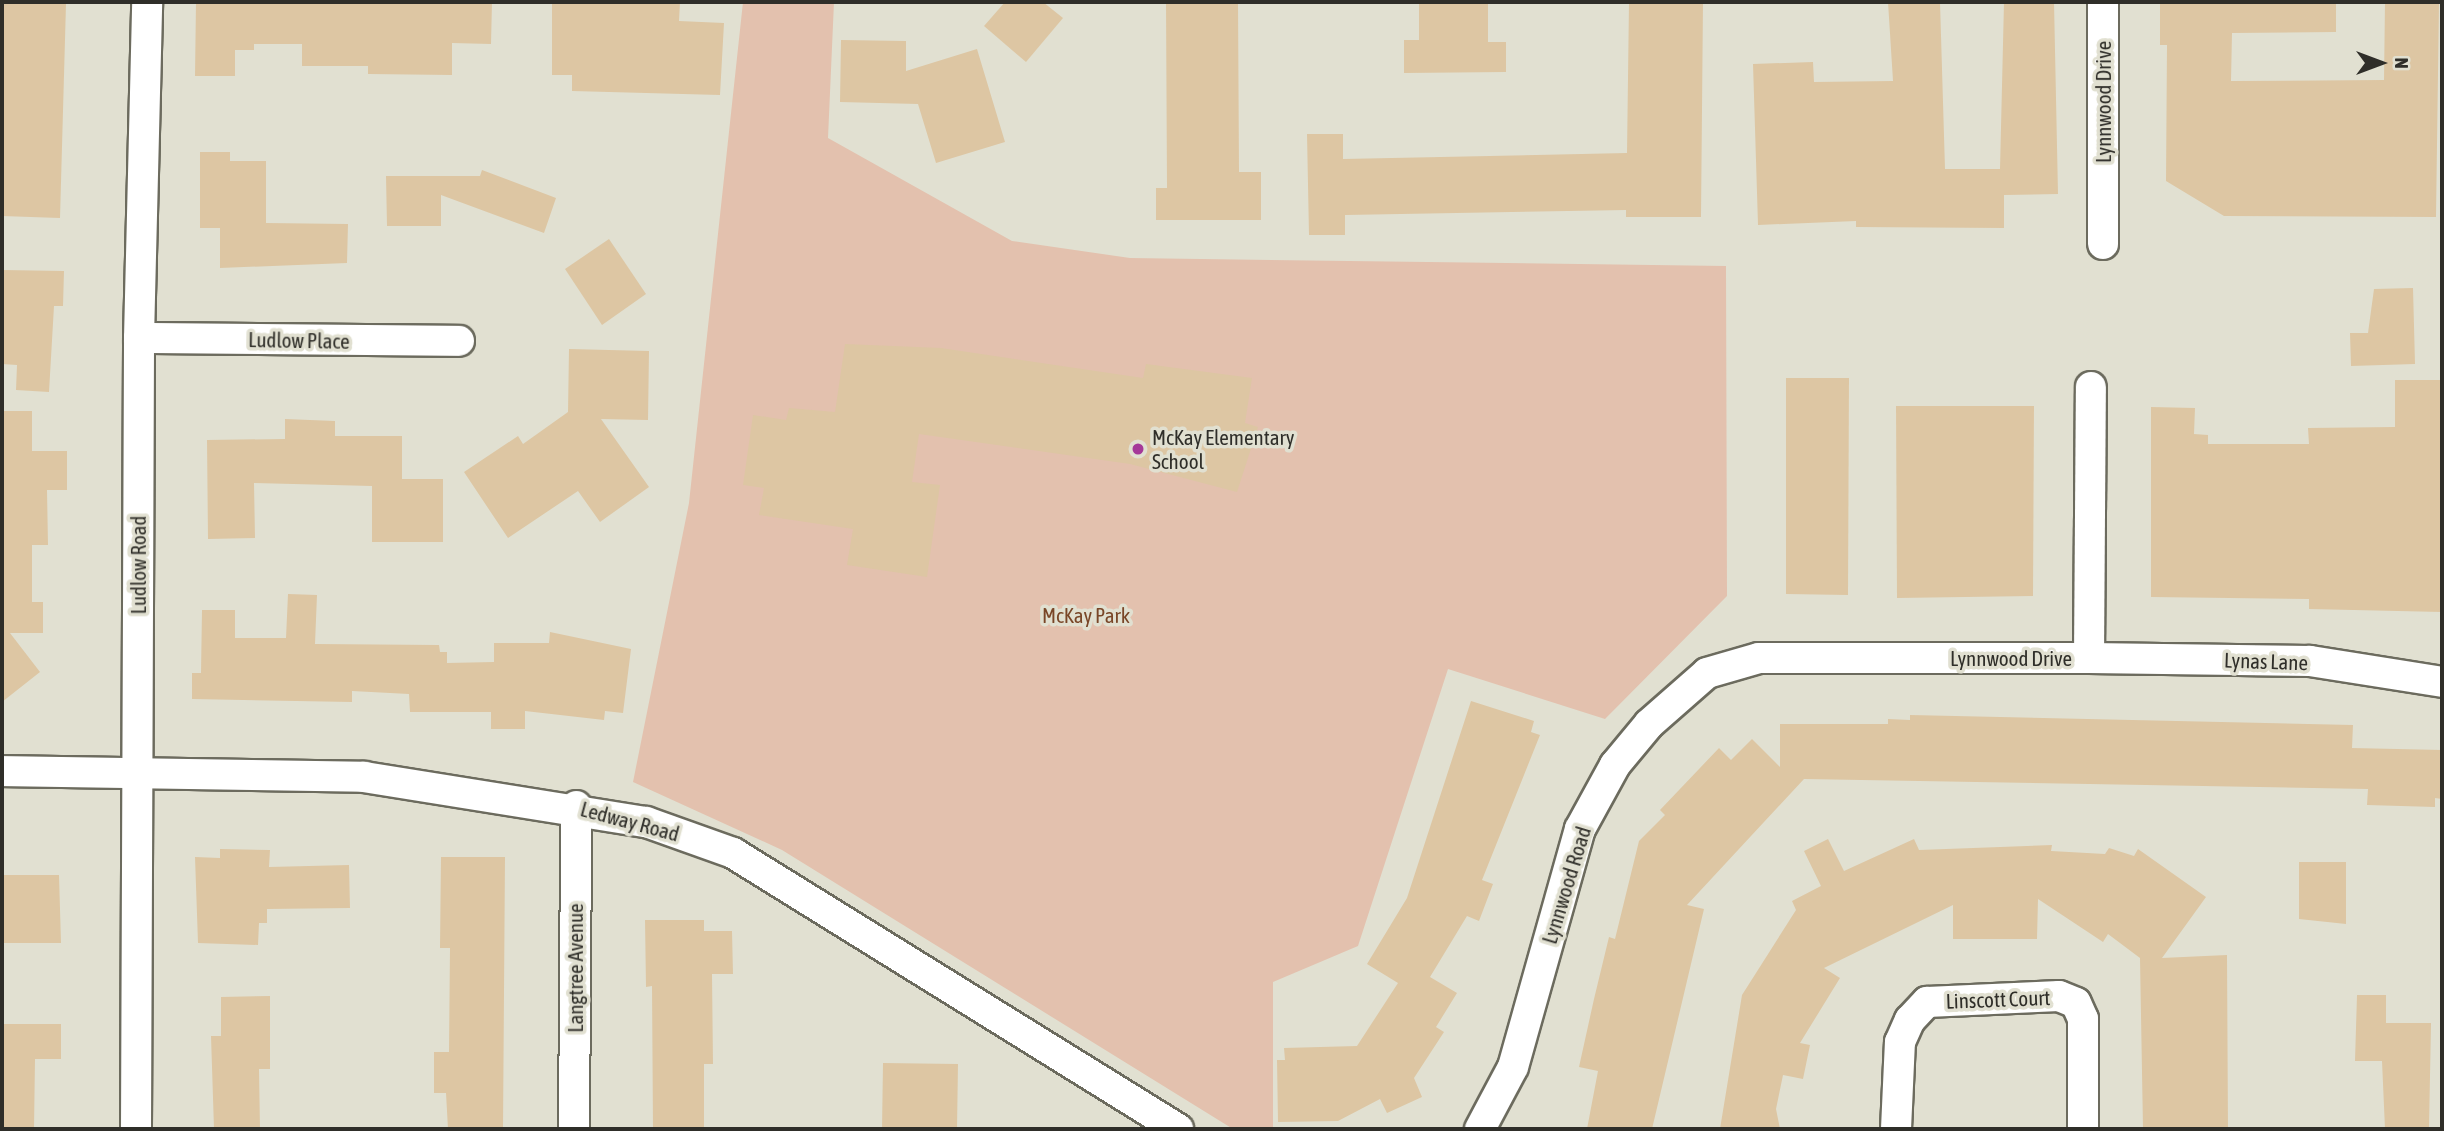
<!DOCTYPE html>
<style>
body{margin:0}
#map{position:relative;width:2444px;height:1131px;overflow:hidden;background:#e1e0d1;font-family:"Asap Condensed",sans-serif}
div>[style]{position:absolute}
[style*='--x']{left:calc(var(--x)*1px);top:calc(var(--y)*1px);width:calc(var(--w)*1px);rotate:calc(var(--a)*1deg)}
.green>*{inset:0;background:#e3c1ae}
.building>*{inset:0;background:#ddc6a3}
.roads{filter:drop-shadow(2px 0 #6c6b5e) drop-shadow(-2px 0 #6c6b5e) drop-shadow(0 2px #6c6b5e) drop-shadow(0 -2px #6c6b5e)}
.minor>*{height:30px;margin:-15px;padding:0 15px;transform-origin:15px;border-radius:15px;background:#fff}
.dots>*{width:19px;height:19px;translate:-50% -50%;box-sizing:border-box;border:4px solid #e1e0d1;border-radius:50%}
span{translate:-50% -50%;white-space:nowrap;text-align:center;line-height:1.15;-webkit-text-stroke:7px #e1e0d1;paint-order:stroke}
.street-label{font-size:21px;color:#2f2e29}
.poi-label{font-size:21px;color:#2f2e29}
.left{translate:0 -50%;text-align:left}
.park-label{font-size:21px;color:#794627}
.frame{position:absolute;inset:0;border:4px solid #2f2e29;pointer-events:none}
.north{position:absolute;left:2346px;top:28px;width:70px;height:70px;-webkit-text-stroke:5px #e1e0d1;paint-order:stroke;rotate:90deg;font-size:19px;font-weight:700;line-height:28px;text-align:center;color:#2f2e29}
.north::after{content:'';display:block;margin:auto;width:24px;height:32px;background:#2f2e29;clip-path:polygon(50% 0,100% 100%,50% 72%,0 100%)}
</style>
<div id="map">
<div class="green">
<div style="clip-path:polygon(743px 2px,834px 2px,828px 138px,1012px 241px,1130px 258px,1726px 266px,1727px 596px,1605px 719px,1448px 669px,1358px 946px,1273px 982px,1273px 1129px,1233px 1129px,782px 850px,633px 782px,689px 503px)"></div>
</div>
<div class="building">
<div style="clip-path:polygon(196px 2px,492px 2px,491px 44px,452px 43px,452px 75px,368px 74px,368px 66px,302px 66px,302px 44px,254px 44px,254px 50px,235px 50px,235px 76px,195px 76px)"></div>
<div style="clip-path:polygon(552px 2px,680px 2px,679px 21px,724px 23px,720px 95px,572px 91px,572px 75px,552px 75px)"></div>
<div style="clip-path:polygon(1005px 2px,1043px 2px,1063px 18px,1026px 62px,984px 26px)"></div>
<div style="clip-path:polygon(1166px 2px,1238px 2px,1239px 172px,1261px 172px,1261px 220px,1156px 220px,1156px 188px,1167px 188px)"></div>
<div style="clip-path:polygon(1419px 2px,1488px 2px,1488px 42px,1506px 42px,1506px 72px,1404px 73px,1404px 40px,1419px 40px)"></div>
<div style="clip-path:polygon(1629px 2px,1703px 2px,1701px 217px,1626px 217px,1626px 210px,1345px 215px,1345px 235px,1309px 235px,1307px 134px,1343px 134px,1343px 159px,1627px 153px)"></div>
<div style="clip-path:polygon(1888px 2px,1940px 2px,1945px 169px,2000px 169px,2004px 2px,2054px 2px,2058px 194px,2004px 195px,2004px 228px,1856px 227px,1856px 221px,1758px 225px,1753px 64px,1813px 62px,1814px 82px,1893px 81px)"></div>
<div style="clip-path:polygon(2160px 2px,2336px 2px,2336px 32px,2232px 33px,2231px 81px,2384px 80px,2385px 2px,2439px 2px,2436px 217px,2224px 216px,2166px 181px,2167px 45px,2160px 45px)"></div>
<div style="clip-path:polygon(2px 4px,66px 4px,60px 218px,2px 216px)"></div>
<div style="clip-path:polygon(841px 40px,906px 41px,906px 71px,977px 49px,1005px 142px,936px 163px,918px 104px,840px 102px)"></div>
<div style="clip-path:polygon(200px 152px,230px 152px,230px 161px,266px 161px,266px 223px,348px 224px,347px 263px,220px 268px,220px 228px,200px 228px)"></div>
<div style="clip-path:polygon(482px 170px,556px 198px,544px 233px,441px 195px,441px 226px,387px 226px,386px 176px,480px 176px)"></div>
<div style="clip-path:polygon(609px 239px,646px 294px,602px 325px,565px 269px)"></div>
<div style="clip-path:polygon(2px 270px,64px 271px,63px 306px,54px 306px,49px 392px,16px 390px,17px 365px,2px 364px)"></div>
<div style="clip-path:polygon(2413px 288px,2415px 364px,2351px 366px,2350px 333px,2368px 333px,2374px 289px)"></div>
<div style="clip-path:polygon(845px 344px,941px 348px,1143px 378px,1146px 364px,1252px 378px,1245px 423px,1258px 427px,1237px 492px,1130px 464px,919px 434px,912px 482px,940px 485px,927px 577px,847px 565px,853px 529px,759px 515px,764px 488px,743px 485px,753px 415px,786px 420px,789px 408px,835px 412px)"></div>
<div style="clip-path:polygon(569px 349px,649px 351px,648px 420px,601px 419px,649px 487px,600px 522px,578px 491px,508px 538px,464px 472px,518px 436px,523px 444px,568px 412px)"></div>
<div style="clip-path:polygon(1786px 378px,1849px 378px,1848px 595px,1786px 594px)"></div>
<div style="clip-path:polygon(2395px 380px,2442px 380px,2442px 612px,2309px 609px,2309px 599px,2151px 597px,2151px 407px,2195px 408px,2194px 434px,2208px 435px,2208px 444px,2309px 444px,2308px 428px,2395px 427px)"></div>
<div style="clip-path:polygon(1896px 406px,2034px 406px,2033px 596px,1897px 598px)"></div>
<div style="clip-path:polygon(2px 411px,32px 411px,32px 451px,67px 451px,67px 490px,47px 490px,48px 545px,32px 545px,32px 602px,43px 602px,43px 633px,10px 633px,40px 672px,2px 702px)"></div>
<div style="clip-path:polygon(285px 419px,335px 421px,335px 436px,402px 436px,402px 479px,443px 479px,443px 542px,372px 542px,372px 486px,254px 483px,255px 538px,208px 539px,207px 440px,285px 439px)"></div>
<div style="clip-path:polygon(288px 594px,317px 595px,315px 644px,439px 645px,440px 652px,447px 652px,447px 663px,494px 662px,494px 643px,549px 643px,550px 632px,631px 649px,623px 713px,605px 711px,604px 720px,525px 711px,525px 729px,491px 729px,491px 712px,410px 712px,409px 694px,352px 691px,352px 702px,192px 699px,192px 673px,201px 673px,202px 610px,235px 610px,235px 638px,286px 638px)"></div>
<div style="clip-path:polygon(1471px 701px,1534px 721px,1531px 732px,1540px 735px,1482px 880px,1493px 884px,1479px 921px,1467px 916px,1430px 977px,1457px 993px,1436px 1027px,1444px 1032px,1414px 1078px,1422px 1097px,1387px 1113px,1380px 1099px,1338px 1121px,1278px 1122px,1277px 1060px,1285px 1060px,1284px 1048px,1357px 1046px,1398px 983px,1367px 964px,1407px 898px)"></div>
<div style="clip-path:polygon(1910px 715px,2353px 725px,2352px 748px,2442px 750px,2442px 799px,2435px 798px,2435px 807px,2367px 805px,2368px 789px,1804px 779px,1687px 905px,1704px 909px,1652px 1129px,1587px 1129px,1598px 1071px,1579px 1067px,1594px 999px,1609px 937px,1615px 939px,1639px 841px,1665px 815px,1660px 810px,1719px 748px,1731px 760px,1752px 739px,1780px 767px,1780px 724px,1888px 724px,1888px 719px,1910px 720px)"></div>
<div style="clip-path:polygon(1828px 839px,1844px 871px,1914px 839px,1919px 850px,2052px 845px,2051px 851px,2105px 854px,2109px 848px,2134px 856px,2138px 849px,2206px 897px,2162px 958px,2227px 955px,2228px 1129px,2143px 1129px,2140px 958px,2108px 934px,2103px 942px,2038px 899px,2037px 939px,1953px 939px,1953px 905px,1824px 968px,1840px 978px,1800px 1043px,1810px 1045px,1803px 1079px,1783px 1075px,1776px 1109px,1780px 1129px,1720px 1129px,1742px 995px,1796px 910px,1792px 901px,1821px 886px,1804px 851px)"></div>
<div style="clip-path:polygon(220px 849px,270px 850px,269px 867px,349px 865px,350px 908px,267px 909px,267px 923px,259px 923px,258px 945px,198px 943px,195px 857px,220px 858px)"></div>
<div style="clip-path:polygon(441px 857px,505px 857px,503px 1129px,448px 1129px,446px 1093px,434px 1093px,434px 1052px,449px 1052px,450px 948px,440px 948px)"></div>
<div style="clip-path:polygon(2299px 862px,2346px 862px,2346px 924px,2299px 919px)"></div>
<div style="clip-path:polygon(2px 875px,59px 875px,61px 943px,2px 943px)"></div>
<div style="clip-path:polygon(645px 920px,704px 920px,704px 931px,732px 931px,733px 974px,712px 974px,713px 1064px,704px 1064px,704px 1129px,653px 1129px,652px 986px,646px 987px)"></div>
<div style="clip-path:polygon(2357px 995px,2386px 995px,2386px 1023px,2431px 1023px,2429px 1129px,2385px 1129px,2382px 1061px,2355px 1061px)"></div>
<div style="clip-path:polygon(270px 996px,270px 1069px,259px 1069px,260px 1129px,214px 1129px,211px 1036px,221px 1036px,221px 997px)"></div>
<div style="clip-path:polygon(2px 1024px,61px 1024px,61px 1059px,35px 1059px,34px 1129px,2px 1129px)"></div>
<div style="clip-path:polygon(883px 1063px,958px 1064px,957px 1129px,882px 1129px)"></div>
</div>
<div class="roads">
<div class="minor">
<div style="--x:2103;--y:2;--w:242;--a:90"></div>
<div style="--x:139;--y:338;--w:320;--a:0.5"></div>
<div style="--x:2089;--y:658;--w:271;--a:-89.6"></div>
<div style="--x:2;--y:771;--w:362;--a:0.9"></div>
<div style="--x:364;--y:777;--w:286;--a:9.1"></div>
<div style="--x:646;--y:822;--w:92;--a:19.6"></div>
<div style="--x:733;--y:853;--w:524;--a:31.81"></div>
<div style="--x:136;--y:1129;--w:791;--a:-89.78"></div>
<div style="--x:139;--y:338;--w:336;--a:-88.6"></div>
<div style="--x:574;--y:1129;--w:323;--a:-89.6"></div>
<div style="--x:1480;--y:1129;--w:70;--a:-62"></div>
<div style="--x:1513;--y:1067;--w:247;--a:-74.3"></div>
<div style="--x:1580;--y:829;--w:73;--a:-61.3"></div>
<div style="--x:1615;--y:765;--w:53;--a:-50.3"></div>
<div style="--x:1649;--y:724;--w:77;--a:-41.3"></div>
<div style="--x:1707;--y:673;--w:54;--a:-16.1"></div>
<div style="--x:1759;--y:658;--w:330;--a:0"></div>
<div style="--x:2089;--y:658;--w:221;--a:0.8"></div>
<div style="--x:2310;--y:661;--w:134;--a:9"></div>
<div style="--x:1896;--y:1129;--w:87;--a:-87.4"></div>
<div style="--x:1900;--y:1042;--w:24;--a:-66"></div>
<div style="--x:1910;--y:1020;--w:25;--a:-47"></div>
<div style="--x:1927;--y:1002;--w:132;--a:-2.6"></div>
<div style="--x:2059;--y:996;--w:18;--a:22"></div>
<div style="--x:2076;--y:1003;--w:17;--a:66"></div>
<div style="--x:2083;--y:1019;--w:110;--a:90"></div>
</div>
</div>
<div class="dots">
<div style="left:1138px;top:449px;background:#a53999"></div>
</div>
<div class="street-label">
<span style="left:2103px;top:102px;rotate:-90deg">Lynnwood Drive</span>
<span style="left:299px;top:340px;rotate:1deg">Ludlow Place</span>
<span style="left:138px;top:565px;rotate:-90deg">Ludlow Road</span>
<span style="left:2011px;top:658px">Lynnwood Drive</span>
<span style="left:2266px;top:661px;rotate:2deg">Lynas Lane</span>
<span style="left:630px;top:821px;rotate:15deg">Ledway Road</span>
<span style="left:1566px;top:885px;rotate:-73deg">Lynnwood Road</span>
<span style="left:575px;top:968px;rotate:-90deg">Langtree Avenue</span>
<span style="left:1998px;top:999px;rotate:-2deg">Linscott Court</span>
</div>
<div class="poi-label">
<span class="left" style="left:1152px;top:449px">McKay Elementary<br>School</span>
</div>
<div class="park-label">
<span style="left:1086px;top:615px">McKay Park</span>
</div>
<div class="frame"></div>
<div class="north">N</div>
</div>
